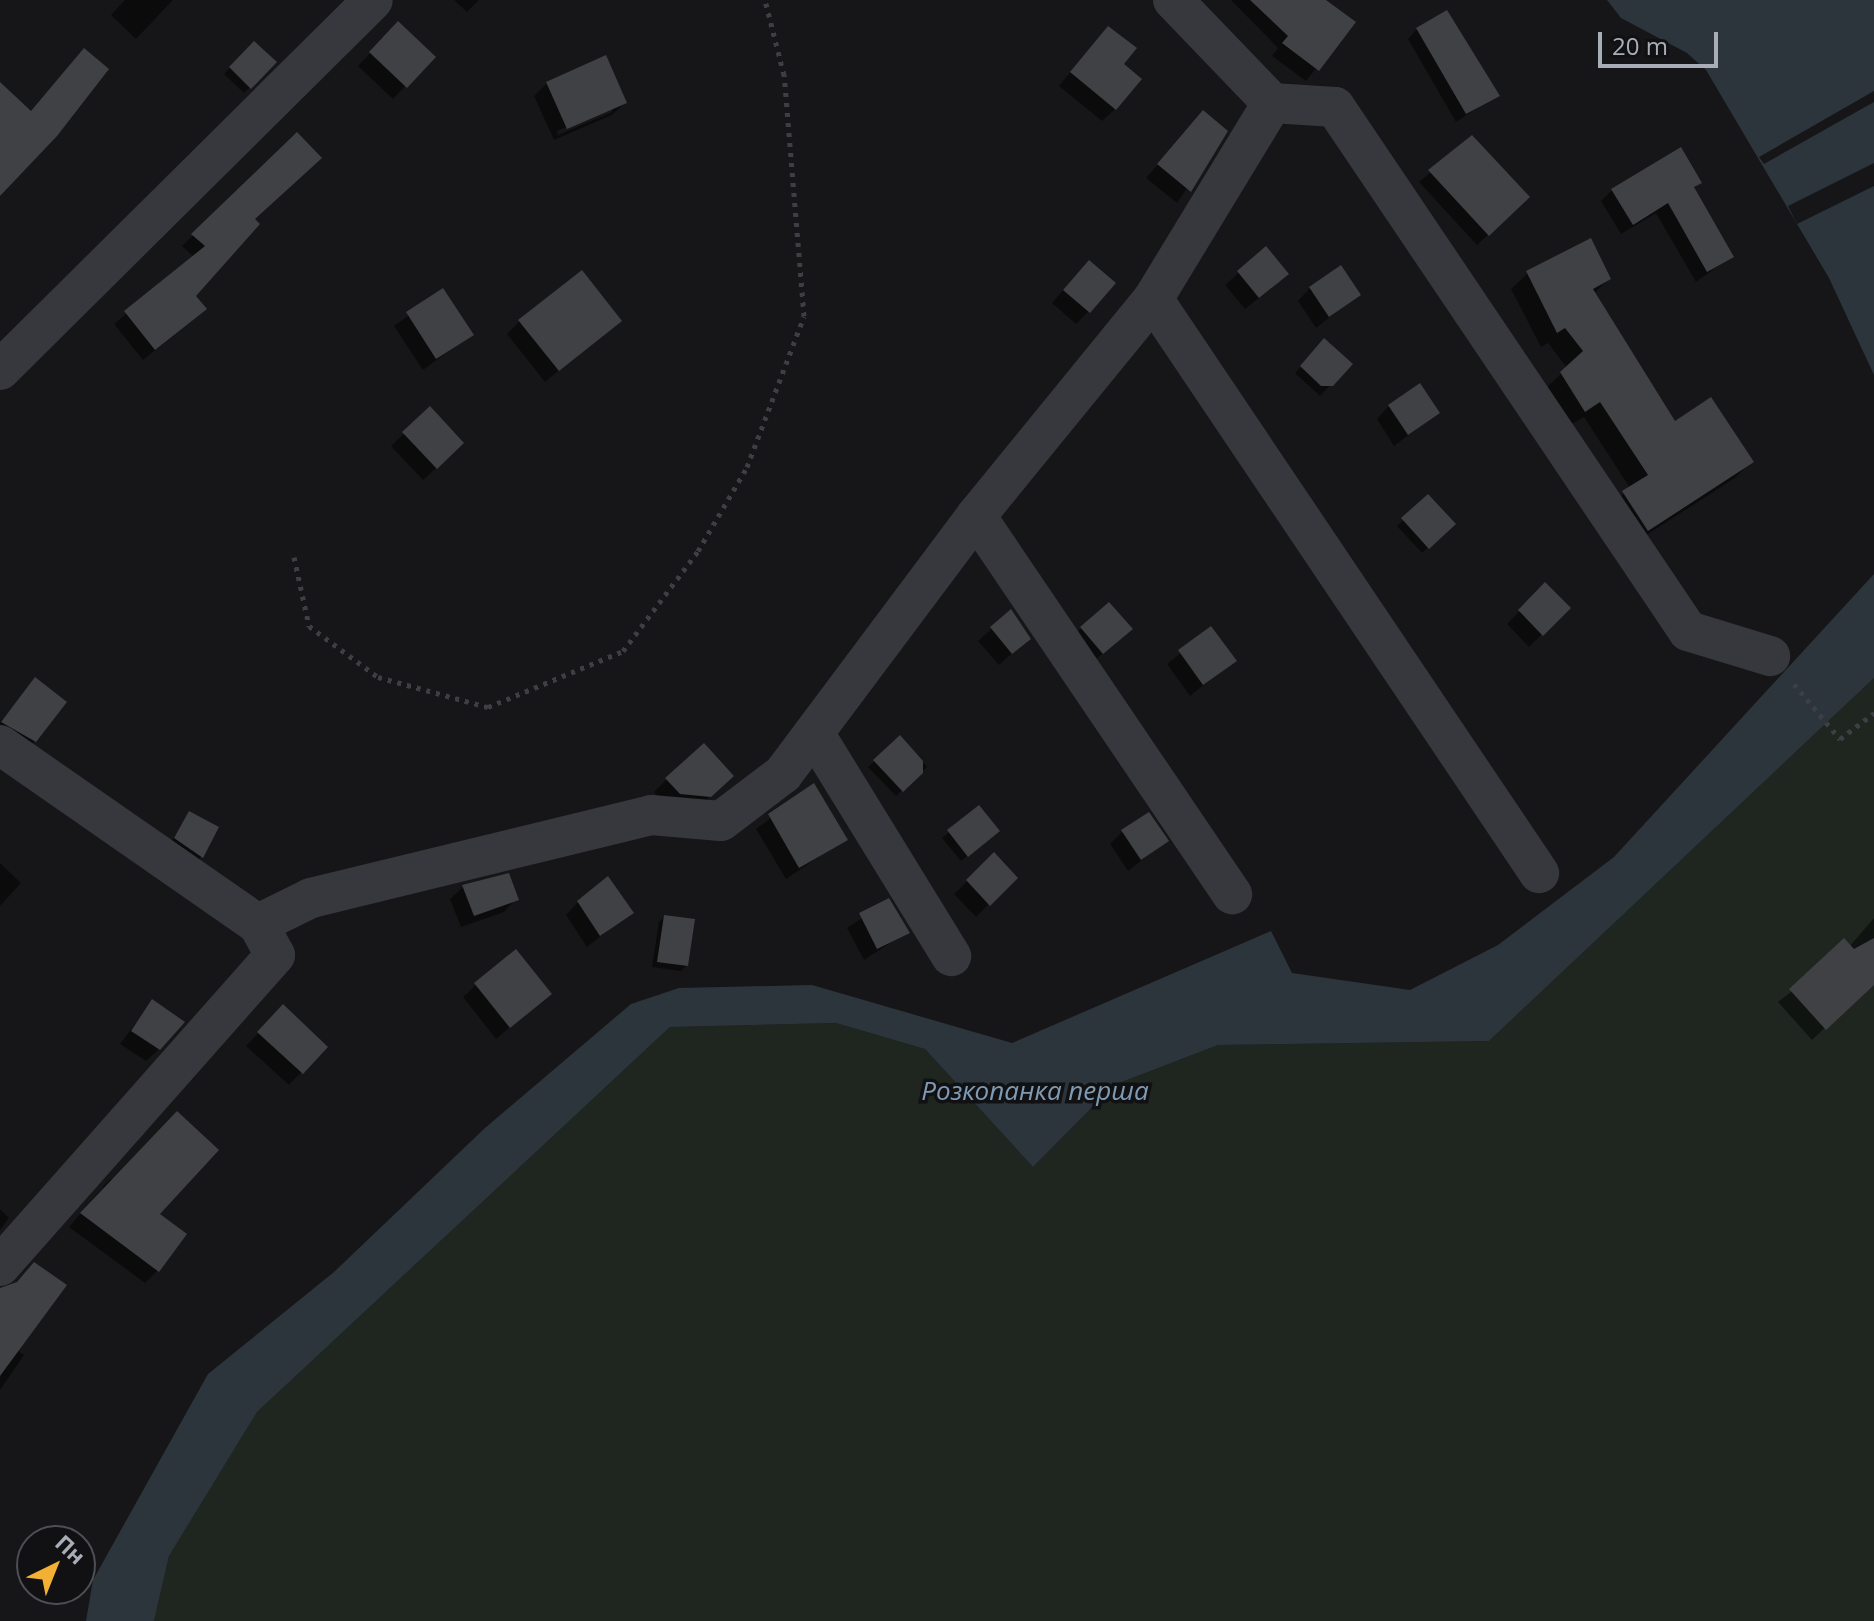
<!DOCTYPE html>
<meta charset="utf-8">
<style>
body{margin:0}
#map{position:relative;width:1874px;height:1621px;overflow:hidden;background:#161618;font-family:"Open Sans",sans-serif}
div>[style]{position:absolute}
[style*='--x']{left:calc(var(--x)*1px);top:calc(var(--y)*1px);width:calc(var(--w)*1px);rotate:calc(var(--a)*1deg)}
.green>*{inset:0;background:#1e261f}
.water>*{inset:0;background:#2c353c}
.pier>*{inset:0;background:#161618}
.shadow>*{inset:0;background:#0007}
.building>*{inset:0;background:#404145}
.path>*{height:5px;margin-top:-2.5px;transform-origin:0;background:repeating-linear-gradient(90deg,#3d3f44 0 4px,transparent 0 10px)}
.minor>*{height:40px;margin:-20px;padding:0 20px;transform-origin:20px;border-radius:20px;background:#37383d}
span{translate:-50% -50%;white-space:nowrap;text-align:center;line-height:1.15;-webkit-text-stroke:7px #111113;paint-order:stroke}
.water-label{font-size:26px;color:#7f9bb3;font-style:italic}
.north{position:absolute;left:16px;top:1525px;width:80px;height:80px;box-sizing:border-box;background:#111113;border:2px solid #4d4f55;border-radius:50%;rotate:43deg;font-size:22px;font-weight:700;line-height:32px;text-align:center;color:#a8adb8}
.north::after{content:'';display:block;margin:auto;width:28px;height:36px;background:#f2b134;clip-path:polygon(50% 0,100% 100%,50% 72%,0 100%)}
.scale{position:absolute;left:1598px;top:32px;width:120px;height:36px;box-sizing:border-box;border:4px solid #a8adb8;border-top:0;padding-left:10px;font-size:24px;line-height:28px;white-space:nowrap;color:#a8adb8;-webkit-text-stroke:6px #111113;paint-order:stroke}
</style>
<div id="map">
<div class="green">
<div style="clip-path:polygon(1874px 678px,1874px 1621px,154px 1621px,169px 1556px,257px 1412px,670px 1027px,836px 1023px,925px 1049px,1033px 1167px,1114px 1085px,1218px 1045px,1489px 1041px)"></div>
</div>
<div class="water">
<div style="clip-path:polygon(1607px 0,1874px 0,1874px 375px,1829px 278px,1706px 70px,1687px 53px,1621px 18px)"></div>
<div style="clip-path:polygon(1874px 574px,1874px 678px,1489px 1041px,1218px 1045px,1114px 1085px,1033px 1167px,925px 1049px,836px 1023px,670px 1027px,257px 1412px,169px 1556px,154px 1621px,86px 1621px,93px 1580px,208px 1374px,334px 1272px,485px 1128px,631px 1004px,679px 988px,812px 985px,1012px 1043px,1271px 931px,1292px 973px,1410px 990px,1498px 945px,1614px 857px)"></div>
</div>
<div class="pier">
<div style="clip-path:polygon(1874px 91px,1874px 102px,1764px 164px,1759px 157px)"></div>
<div style="clip-path:polygon(1874px 163px,1874px 186px,1797px 224px,1788px 206px)"></div>
</div>
<div class="shadow">
<div style="clip-path:polygon(125px 0,173px 0,136px 39px,111px 15px)"></div>
<div style="clip-path:polygon(454px 0,479px 0,467px 12px)"></div>
<div style="clip-path:polygon(1231px 0,1326px 0,1353px 22px,1306px 81px,1272px 56px,1278px 48px)"></div>
<div style="clip-path:polygon(398px 24px,433px 57px,393px 99px,358px 66px)"></div>
<div style="clip-path:polygon(1417px 29px,1497px 95px,1456px 122px,1408px 39px)"></div>
<div style="clip-path:polygon(1096px 41px,1121px 65px,1115px 109px,1102px 121px,1059px 86px)"></div>
<div style="clip-path:polygon(254px 43px,275px 62px,244px 93px,224px 74px)"></div>
<div style="clip-path:polygon(evenodd,547px 83px,625px 103px,612px 115px,554px 140px,534px 96px,547px 83px,612px 107px,612px 112px,558px 135px,557px 131px,612px 107px)"></div>
<div style="clip-path:polygon(1191px 126px,1225px 132px,1177px 203px,1146px 178px)"></div>
<div style="clip-path:polygon(297px 134px,253px 220px,193px 295px,193px 320px,143px 360px,114px 324px,194px 257px,182px 246px)"></div>
<div style="clip-path:polygon(1472px 138px,1528px 197px,1477px 245px,1419px 182px)"></div>
<div style="clip-path:polygon(1700px 182px,1693px 189px,1732px 256px,1696px 282px,1656px 213px,1621px 234px,1601px 201px,1612px 190px)"></div>
<div style="clip-path:polygon(1266px 249px,1274px 286px,1245px 309px,1225px 285px)"></div>
<div style="clip-path:polygon(1528px 273px,1609px 278px,1594px 294px,1675px 423px,1751px 462px,1735px 478px,1631px 545px,1607px 509px,1630px 488px,1584px 417px,1568px 426px,1545px 389px,1567px 368px,1548px 343px,1541px 347px,1511px 289px)"></div>
<div style="clip-path:polygon(1076px 275px,1089px 311px,1076px 324px,1052px 303px)"></div>
<div style="clip-path:polygon(1310px 288px,1358px 295px,1316px 328px,1298px 301px)"></div>
<div style="clip-path:polygon(443px 291px,471px 335px,423px 370px,394px 326px)"></div>
<div style="clip-path:polygon(520px 321px,619px 321px,545px 382px,507px 334px)"></div>
<div style="clip-path:polygon(1325px 341px,1350px 364px,1320px 396px,1295px 373px)"></div>
<div style="clip-path:polygon(1389px 406px,1438px 413px,1394px 446px,1377px 419px)"></div>
<div style="clip-path:polygon(430px 409px,449px 456px,423px 480px,391px 446px)"></div>
<div style="clip-path:polygon(1428px 497px,1453px 524px,1422px 553px,1397px 526px)"></div>
<div style="clip-path:polygon(1545px 585px,1568px 608px,1529px 647px,1507px 624px)"></div>
<div style="clip-path:polygon(1011px 612px,1029px 638px,999px 665px,978px 641px)"></div>
<div style="clip-path:polygon(1081px 628px,1118px 641px,1089px 665px,1069px 641px)"></div>
<div style="clip-path:polygon(1211px 629px,1234px 660px,1190px 696px,1167px 664px)"></div>
<div style="clip-path:polygon(36px 680px,35px 741px,22px 754px,0 741px,0 722px)"></div>
<div style="clip-path:polygon(900px 738px,927px 767px,896px 796px,868px 767px)"></div>
<div style="clip-path:polygon(667px 779px,719px 789px,696px 809px,667px 806px,654px 792px)"></div>
<div style="clip-path:polygon(814px 786px,845px 839px,786px 879px,756px 829px)"></div>
<div style="clip-path:polygon(978px 808px,991px 837px,961px 861px,942px 838px)"></div>
<div style="clip-path:polygon(189px 813px,201px 857px,196px 862px,170px 844px)"></div>
<div style="clip-path:polygon(1122px 832px,1166px 841px,1128px 871px,1110px 844px)"></div>
<div style="clip-path:polygon(994px 855px,1015px 878px,976px 917px,954px 894px)"></div>
<div style="clip-path:polygon(0 863px,21px 883px,0 906px)"></div>
<div style="clip-path:polygon(463px 887px,516px 899px,504px 912px,461px 927px,450px 899px)"></div>
<div style="clip-path:polygon(888px 901px,907px 932px,864px 960px,847px 928px)"></div>
<div style="clip-path:polygon(578px 902px,631px 912px,587px 947px,566px 915px)"></div>
<div style="clip-path:polygon(664px 917px,687px 965px,681px 971px,652px 967px,659px 922px)"></div>
<div style="clip-path:polygon(1874px 918px,1874px 981px,1812px 1040px,1778px 1002px,1849px 947px)"></div>
<div style="clip-path:polygon(476px 985px,549px 994px,496px 1039px,463px 997px)"></div>
<div style="clip-path:polygon(152px 1002px,159px 1049px,146px 1061px,120px 1044px)"></div>
<div style="clip-path:polygon(271px 1020px,325px 1047px,289px 1085px,246px 1046px)"></div>
<div style="clip-path:polygon(110px 1179px,157px 1215px,157px 1271px,145px 1283px,69px 1227px)"></div>
<div style="clip-path:polygon(0 1209px,9px 1218px,0 1230px)"></div>
<div style="clip-path:polygon(35px 1264px,17px 1350px,24px 1355px,0 1390px,0 1288px,9px 1290px)"></div>
</div>
<div class="building">
<div style="clip-path:polygon(1250px 0,1326px 0,1356px 22px,1319px 71px,1282px 43px,1288px 36px)"></div>
<div style="clip-path:polygon(1447px 10px,1500px 96px,1466px 114px,1416px 28px)"></div>
<div style="clip-path:polygon(398px 21px,436px 57px,407px 88px,369px 52px)"></div>
<div style="clip-path:polygon(1108px 26px,1137px 48px,1124px 64px,1142px 79px,1116px 110px,1070px 72px)"></div>
<div style="clip-path:polygon(254px 41px,277px 62px,251px 89px,229px 67px)"></div>
<div style="clip-path:polygon(84px 48px,109px 69px,57px 136px,0 196px,0 82px,31px 111px)"></div>
<div style="clip-path:polygon(606px 55px,627px 103px,567px 129px,546px 82px)"></div>
<div style="clip-path:polygon(1203px 110px,1228px 131px,1191px 192px,1157px 164px)"></div>
<div style="clip-path:polygon(297px 132px,322px 158px,255px 219px,260px 224px,196px 296px,207px 309px,155px 350px,124px 311px,205px 246px,191px 234px)"></div>
<div style="clip-path:polygon(1472px 135px,1530px 197px,1489px 236px,1428px 170px)"></div>
<div style="clip-path:polygon(1681px 147px,1702px 183px,1694px 187px,1734px 257px,1707px 272px,1668px 203px,1633px 225px,1611px 189px)"></div>
<div style="clip-path:polygon(1591px 238px,1611px 279px,1593px 289px,1675px 421px,1711px 397px,1754px 462px,1648px 531px,1622px 491px,1648px 475px,1600px 402px,1585px 412px,1560px 372px,1583px 351px,1565px 328px,1557px 333px,1526px 271px)"></div>
<div style="clip-path:polygon(1266px 246px,1289px 274px,1259px 298px,1237px 271px)"></div>
<div style="clip-path:polygon(1089px 260px,1116px 283px,1090px 313px,1063px 290px)"></div>
<div style="clip-path:polygon(1341px 265px,1361px 295px,1329px 317px,1309px 287px)"></div>
<div style="clip-path:polygon(582px 270px,622px 321px,559px 371px,518px 320px)"></div>
<div style="clip-path:polygon(443px 288px,474px 335px,436px 359px,406px 312px)"></div>
<div style="clip-path:polygon(1324px 338px,1353px 364px,1333px 386px,1321px 386px,1300px 366px)"></div>
<div style="clip-path:polygon(1420px 383px,1440px 413px,1408px 435px,1388px 405px)"></div>
<div style="clip-path:polygon(430px 406px,464px 443px,437px 469px,402px 432px)"></div>
<div style="clip-path:polygon(1428px 494px,1456px 524px,1429px 549px,1401px 518px)"></div>
<div style="clip-path:polygon(1545px 582px,1571px 608px,1543px 636px,1518px 610px)"></div>
<div style="clip-path:polygon(1109px 602px,1133px 629px,1103px 654px,1080px 627px)"></div>
<div style="clip-path:polygon(1011px 609px,1031px 639px,1012px 654px,990px 627px)"></div>
<div style="clip-path:polygon(1211px 626px,1237px 661px,1203px 685px,1178px 650px)"></div>
<div style="clip-path:polygon(35px 677px,67px 702px,36px 742px,1px 722px)"></div>
<div style="clip-path:polygon(900px 735px,923px 761px,923px 773px,903px 792px,873px 760px)"></div>
<div style="clip-path:polygon(704px 743px,734px 776px,711px 797px,680px 794px,665px 778px)"></div>
<div style="clip-path:polygon(814px 783px,848px 840px,799px 868px,768px 814px)"></div>
<div style="clip-path:polygon(979px 805px,1000px 831px,968px 857px,947px 830px)"></div>
<div style="clip-path:polygon(189px 811px,219px 827px,203px 858px,174px 838px)"></div>
<div style="clip-path:polygon(1149px 812px,1169px 841px,1141px 860px,1121px 830px)"></div>
<div style="clip-path:polygon(994px 852px,1018px 878px,990px 906px,966px 880px)"></div>
<div style="clip-path:polygon(509px 873px,519px 900px,474px 916px,462px 885px)"></div>
<div style="clip-path:polygon(608px 876px,634px 913px,600px 936px,577px 901px)"></div>
<div style="clip-path:polygon(889px 898px,910px 933px,877px 949px,859px 913px)"></div>
<div style="clip-path:polygon(664px 915px,695px 919px,688px 966px,657px 962px)"></div>
<div style="clip-path:polygon(1844px 938px,1854px 949px,1874px 938px,1874px 985px,1826px 1030px,1789px 989px)"></div>
<div style="clip-path:polygon(516px 949px,552px 994px,510px 1028px,474px 983px)"></div>
<div style="clip-path:polygon(152px 999px,185px 1022px,160px 1050px,131px 1031px)"></div>
<div style="clip-path:polygon(283px 1004px,328px 1047px,303px 1074px,257px 1032px)"></div>
<div style="clip-path:polygon(177px 1111px,219px 1150px,160px 1214px,187px 1234px,159px 1272px,80px 1213px)"></div>
<div style="clip-path:polygon(34px 1262px,67px 1285px,0 1376px,0 1288px,17px 1282px)"></div>
</div>
<div class="path">
<div style="--x:294;--y:557;--w:71;--a:77.7"></div>
<div style="--x:309;--y:626;--w:86;--a:36.5"></div>
<div style="--x:378;--y:677;--w:114;--a:15.3"></div>
<div style="--x:488;--y:707;--w:146;--a:-22.5"></div>
<div style="--x:623;--y:651;--w:125;--a:-53.1"></div>
<div style="--x:698;--y:551;--w:97;--a:-59.7"></div>
<div style="--x:747;--y:467;--w:161;--a:-69.3"></div>
<div style="--x:804;--y:316;--w:242;--a:-94.7"></div>
<div style="--x:784;--y:75;--w:77;--a:-104.2"></div>
<div style="--x:1794;--y:684;--w:72;--a:50.1"></div>
<div style="--x:1840;--y:739;--w:43;--a:-37.4"></div>
</div>
<div class="minor">
<div style="--x:1173;--y:0;--w:143;--a:46.1"></div>
<div style="--x:1272;--y:103;--w:63;--a:3.6"></div>
<div style="--x:1335;--y:107;--w:632;--a:56.03"></div>
<div style="--x:1688;--y:631;--w:86;--a:17"></div>
<div style="--x:1153;--y:299;--w:692;--a:56.08"></div>
<div style="--x:0;--y:370;--w:525;--a:-44.77"></div>
<div style="--x:976;--y:516;--w:457;--a:55.9"></div>
<div style="--x:814;--y:733;--w:262;--a:58.4"></div>
<div style="--x:0;--y:745;--w:314;--a:34.8"></div>
<div style="--x:258;--y:924;--w:59;--a:-26.1"></div>
<div style="--x:311;--y:898;--w:350;--a:-13.7"></div>
<div style="--x:651;--y:815;--w:70;--a:4.9"></div>
<div style="--x:721;--y:821;--w:78;--a:-37.2"></div>
<div style="--x:783;--y:774;--w:322;--a:-53.2"></div>
<div style="--x:976;--y:516;--w:280;--a:-50.8"></div>
<div style="--x:1153;--y:299;--w:229;--a:-58.7"></div>
<div style="--x:0;--y:1266;--w:415;--a:-48.5"></div>
<div style="--x:275;--y:955;--w:35;--a:-119"></div>
</div>
<div class="water-label">
<span style="left:1035px;top:1091px">Розкопанка перша</span>
</div>
<div class="north">Пн</div>
<div class="scale">20 m</div>
</div>
